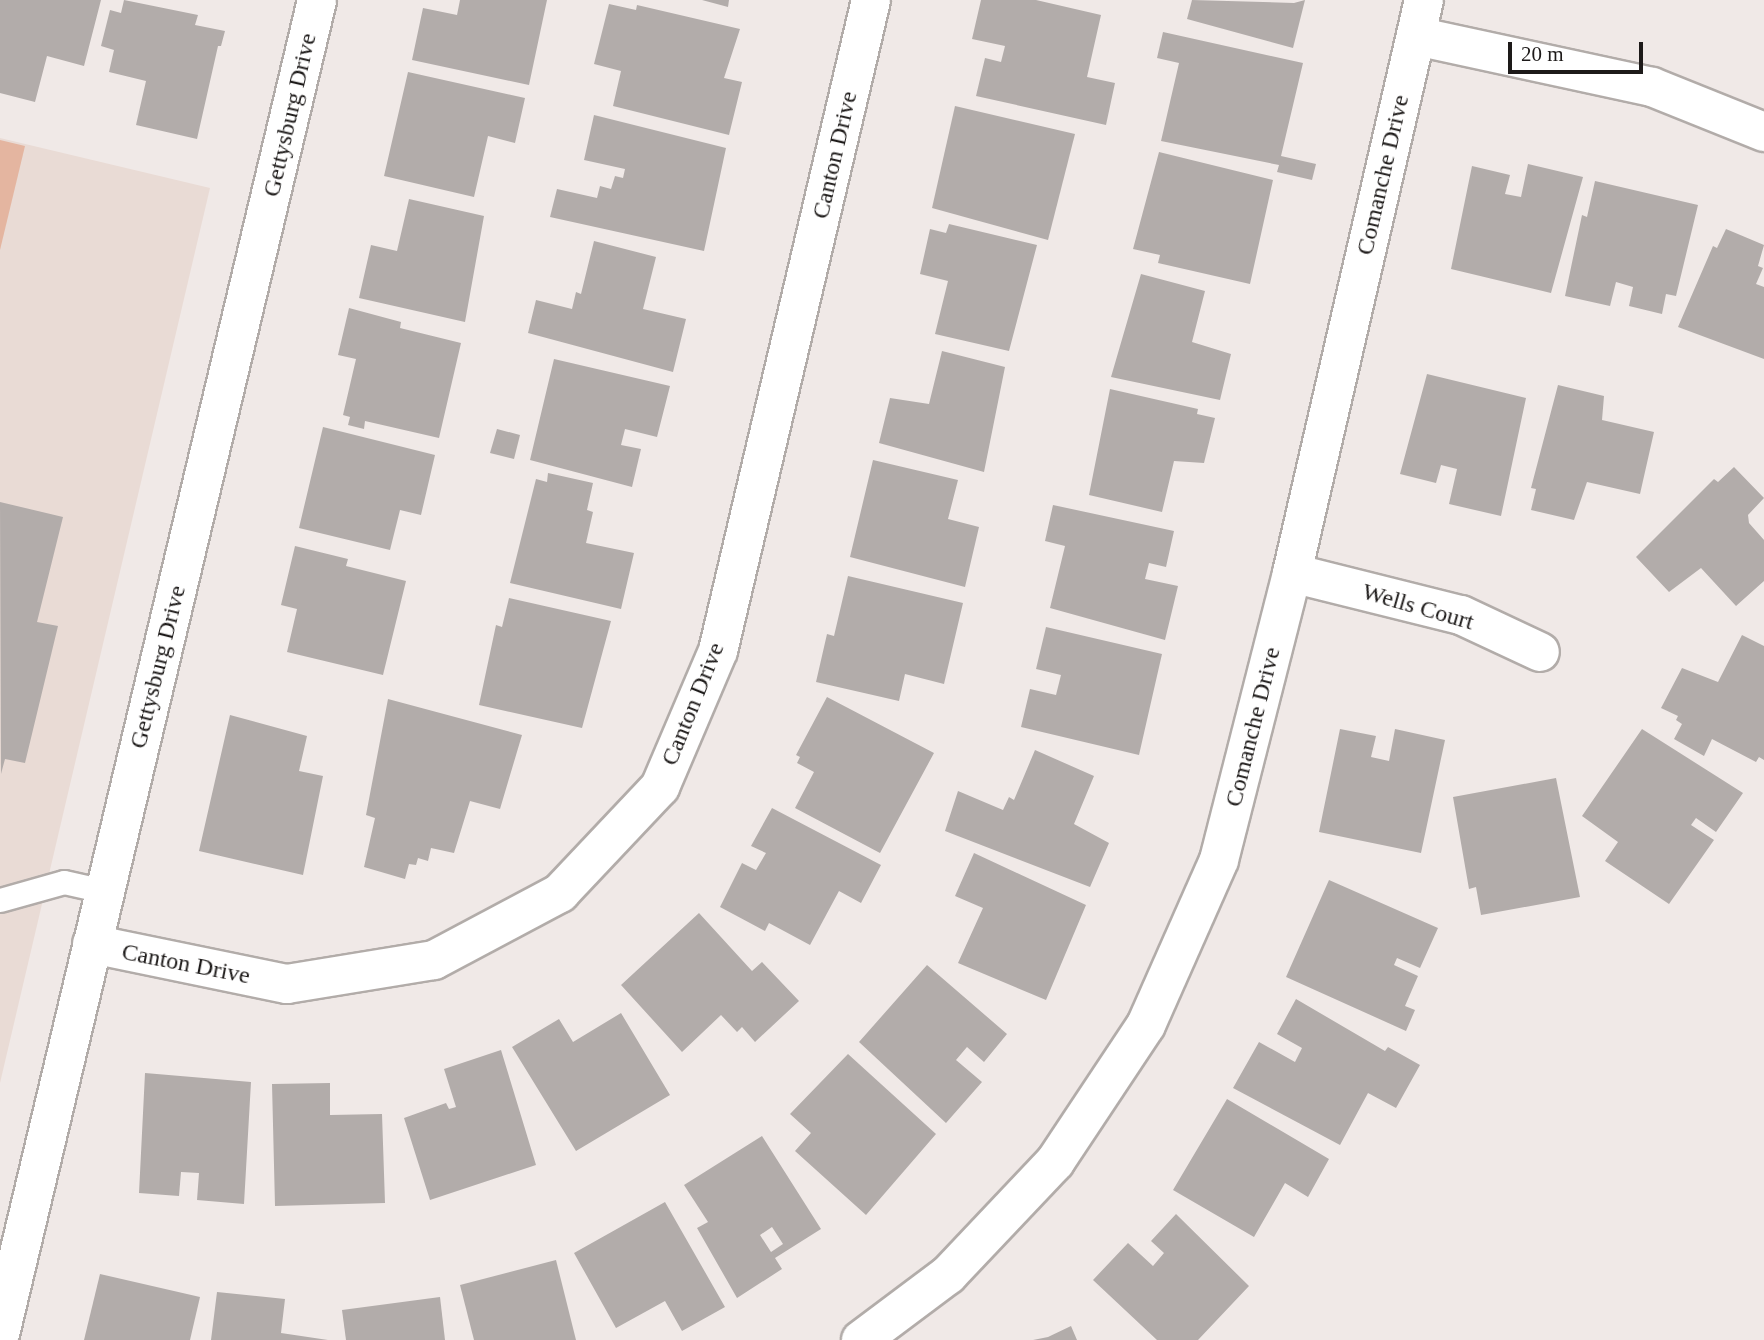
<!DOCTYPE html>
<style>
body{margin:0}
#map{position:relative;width:1764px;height:1340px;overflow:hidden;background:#f0e9e7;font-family:Georgia,serif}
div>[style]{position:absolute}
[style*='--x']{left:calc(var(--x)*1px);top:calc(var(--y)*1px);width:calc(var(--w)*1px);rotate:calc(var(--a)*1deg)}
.built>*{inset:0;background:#e9dbd5}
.green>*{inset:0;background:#e4b5a0}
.building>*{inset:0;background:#b2acaa}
.roads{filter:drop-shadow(2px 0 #b2aca9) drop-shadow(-2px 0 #b2aca9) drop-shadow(0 2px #b2aca9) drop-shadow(0 -2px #b2aca9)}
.service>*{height:23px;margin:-11.5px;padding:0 11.5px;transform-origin:11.5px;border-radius:11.5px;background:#fff}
.minor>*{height:38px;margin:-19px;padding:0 19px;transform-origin:19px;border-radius:19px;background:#fff}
span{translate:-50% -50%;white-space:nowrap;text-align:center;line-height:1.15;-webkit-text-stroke:6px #fff;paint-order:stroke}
.street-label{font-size:24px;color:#1d1a19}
.scale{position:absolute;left:1508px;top:42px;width:135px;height:32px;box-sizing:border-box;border:4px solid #1d1a19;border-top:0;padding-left:9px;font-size:21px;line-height:24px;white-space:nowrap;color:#1d1a19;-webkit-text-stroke:5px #fff;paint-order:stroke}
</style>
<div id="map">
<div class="built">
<div style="clip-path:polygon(0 138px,210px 188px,0 1083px)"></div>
</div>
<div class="green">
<div style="clip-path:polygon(0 140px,25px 146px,0 250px)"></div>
</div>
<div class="building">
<div style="clip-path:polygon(0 0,101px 0,84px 66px,47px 56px,35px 102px,0 93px)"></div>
<div style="clip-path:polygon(124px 0,198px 15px,195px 25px,225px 31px,221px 46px,218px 46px,197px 139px,136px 125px,146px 81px,109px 72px,114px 50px,101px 46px,110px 10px,121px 13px)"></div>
<div style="clip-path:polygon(460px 0,547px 0,529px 85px,412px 60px,423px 8px,457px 15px)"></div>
<div style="clip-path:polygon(702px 0,729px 0,728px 7px)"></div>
<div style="clip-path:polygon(981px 0,1036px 0,1101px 15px,1087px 77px,1115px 83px,1106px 125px,976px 96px,985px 58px,1001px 62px,1005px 46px,972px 39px)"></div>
<div style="clip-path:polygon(1192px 0,1294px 3px,1305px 0,1293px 48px,1187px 19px)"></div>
<div style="clip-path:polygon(609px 4px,636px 10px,637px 5px,740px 29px,724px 78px,742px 82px,729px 135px,613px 106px,621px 71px,594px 64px)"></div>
<div style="clip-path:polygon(1163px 32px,1303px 63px,1281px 156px,1316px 164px,1312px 180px,1277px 172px,1279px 165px,1161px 141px,1179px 63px,1157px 58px)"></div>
<div style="clip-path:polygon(408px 72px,525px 98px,515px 143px,488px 136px,474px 197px,384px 176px)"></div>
<div style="clip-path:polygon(955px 106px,1075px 134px,1048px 240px,932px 208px)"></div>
<div style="clip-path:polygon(594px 115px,726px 148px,704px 251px,550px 217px,557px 189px,597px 198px,600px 186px,611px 189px,615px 176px,623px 178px,625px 169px,584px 160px)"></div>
<div style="clip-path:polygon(1159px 152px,1273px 180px,1250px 284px,1158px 263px,1160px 255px,1133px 249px)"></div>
<div style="clip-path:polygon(1528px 164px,1583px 177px,1551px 293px,1451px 269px,1472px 166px,1510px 175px,1505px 194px,1521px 197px)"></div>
<div style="clip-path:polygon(1595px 181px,1698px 205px,1676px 296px,1666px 294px,1662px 314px,1629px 306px,1633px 287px,1616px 282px,1610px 306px,1565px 296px,1582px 215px,1587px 217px)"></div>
<div style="clip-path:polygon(409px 199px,484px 216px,465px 322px,359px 298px,371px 245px,397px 251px)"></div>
<div style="clip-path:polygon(949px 224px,1037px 245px,1009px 351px,935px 334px,948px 281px,920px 274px,930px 229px,946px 233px)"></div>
<div style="clip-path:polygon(1726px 229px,1764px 245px,1758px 266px,1763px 268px,1756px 284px,1764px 287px,1764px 359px,1678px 327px,1713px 246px,1717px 248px)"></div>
<div style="clip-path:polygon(594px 241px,656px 257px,643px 309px,686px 319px,673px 372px,528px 333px,536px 300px,572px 309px,576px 292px,581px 294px)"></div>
<div style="clip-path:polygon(1141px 274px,1205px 291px,1192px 342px,1231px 354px,1220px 400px,1111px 377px)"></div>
<div style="clip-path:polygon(349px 308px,401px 322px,400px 328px,461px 343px,439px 438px,365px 421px,364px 429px,348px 425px,350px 417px,343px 415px,356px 359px,338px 355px)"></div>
<div style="clip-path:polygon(942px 351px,1005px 367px,984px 472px,879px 443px,890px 398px,929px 404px)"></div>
<div style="clip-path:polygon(554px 359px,670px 386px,657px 437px,625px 429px,621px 445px,641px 449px,632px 487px,530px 460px)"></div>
<div style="clip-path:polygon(1427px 374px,1526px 398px,1501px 516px,1449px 504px,1457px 469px,1441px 465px,1436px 483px,1400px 474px)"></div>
<div style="clip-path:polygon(1558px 385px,1604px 396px,1602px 420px,1654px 432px,1640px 494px,1587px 482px,1574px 520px,1531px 510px,1536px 489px,1531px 488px)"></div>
<div style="clip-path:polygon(1110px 389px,1198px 409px,1197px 414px,1215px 418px,1204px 463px,1174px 461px,1162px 512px,1089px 495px)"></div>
<div style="clip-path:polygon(323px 427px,435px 455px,421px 515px,400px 510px,390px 550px,299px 528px)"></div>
<div style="clip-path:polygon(497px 429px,520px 435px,514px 459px,490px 453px)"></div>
<div style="clip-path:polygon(873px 460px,958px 480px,948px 519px,979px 527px,965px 587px,850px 557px)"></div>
<div style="clip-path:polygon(1734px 467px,1764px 498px,1748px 515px,1749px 523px,1764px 540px,1764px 581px,1736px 606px,1701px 568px,1669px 592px,1636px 557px,1714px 479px,1718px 482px)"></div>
<div style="clip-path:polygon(548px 473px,593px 483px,587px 510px,593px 512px,586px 543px,634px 553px,621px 609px,510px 583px,536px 479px,547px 482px)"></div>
<div style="clip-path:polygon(0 502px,63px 517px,37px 622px,58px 626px,25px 763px,5px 759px,1px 774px)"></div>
<div style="clip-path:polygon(1053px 505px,1174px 531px,1166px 567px,1149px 563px,1145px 579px,1178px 586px,1165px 640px,1050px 608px,1065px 546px,1045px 541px)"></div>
<div style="clip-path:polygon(295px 546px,348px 559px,346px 566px,406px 581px,383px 675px,287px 652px,297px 609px,281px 605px)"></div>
<div style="clip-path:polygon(848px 576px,963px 603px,944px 684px,905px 674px,899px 701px,816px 682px,827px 634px,834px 636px)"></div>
<div style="clip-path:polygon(509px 598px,611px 621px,582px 728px,479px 705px,496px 625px,502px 627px)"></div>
<div style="clip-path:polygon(1046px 627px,1162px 654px,1139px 755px,1021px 727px,1030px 689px,1056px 695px,1061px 675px,1036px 669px)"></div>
<div style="clip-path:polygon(1742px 635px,1764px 646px,1764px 760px,1759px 757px,1756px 762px,1712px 739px,1704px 756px,1674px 739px,1682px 724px,1676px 720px,1678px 716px,1661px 708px,1682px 668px,1718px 682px)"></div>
<div style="clip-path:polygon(827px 697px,934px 753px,880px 853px,795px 808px,814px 772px,797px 763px,800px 757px,796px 755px)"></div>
<div style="clip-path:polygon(388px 699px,522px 735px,500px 809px,470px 801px,454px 853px,431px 848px,428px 861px,418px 858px,416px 865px,409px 864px,405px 879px,364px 867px,375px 818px,366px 815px)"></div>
<div style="clip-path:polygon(230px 715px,307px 736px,299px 771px,323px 776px,303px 875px,199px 851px)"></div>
<div style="clip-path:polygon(1340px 729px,1376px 736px,1371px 757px,1389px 761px,1395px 729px,1445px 740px,1421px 853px,1319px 832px)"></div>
<div style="clip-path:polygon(1642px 729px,1743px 793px,1716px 832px,1696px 818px,1691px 825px,1714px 840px,1669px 904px,1605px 861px,1618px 842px,1582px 816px)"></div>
<div style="clip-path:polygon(1035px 750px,1094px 776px,1074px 824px,1109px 843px,1090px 887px,945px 831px,958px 791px,1003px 810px,1009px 797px,1014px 800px)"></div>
<div style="clip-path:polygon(1556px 778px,1580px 897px,1481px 915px,1476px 887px,1469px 889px,1453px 797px)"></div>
<div style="clip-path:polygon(772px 808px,881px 865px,861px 903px,839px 891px,810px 945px,769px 923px,765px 931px,720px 907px,742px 863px,756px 870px,766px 853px,751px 846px)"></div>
<div style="clip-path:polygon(974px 853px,1086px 905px,1046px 1000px,958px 963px,983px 908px,955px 896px)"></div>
<div style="clip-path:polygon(1329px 880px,1438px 928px,1420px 968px,1397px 958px,1394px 965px,1418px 976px,1405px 1006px,1415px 1010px,1406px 1031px,1286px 977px)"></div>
<div style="clip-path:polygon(699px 913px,752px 971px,762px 962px,799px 1001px,755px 1042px,742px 1027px,737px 1032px,721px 1015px,682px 1052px,621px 985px)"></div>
<div style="clip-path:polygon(927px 965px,1007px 1034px,984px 1062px,967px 1047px,956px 1060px,982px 1082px,946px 1123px,859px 1042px)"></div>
<div style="clip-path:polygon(1296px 999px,1385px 1051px,1388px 1047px,1420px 1065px,1396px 1108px,1368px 1093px,1340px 1145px,1233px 1088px,1259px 1042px,1295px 1062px,1302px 1048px,1277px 1034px)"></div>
<div style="clip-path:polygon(621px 1013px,670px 1095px,576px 1151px,512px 1047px,559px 1019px,573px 1042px)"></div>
<div style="clip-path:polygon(501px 1050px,536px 1165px,430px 1200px,404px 1118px,446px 1103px,449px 1109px,456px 1107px,444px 1069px)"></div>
<div style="clip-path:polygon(848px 1054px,936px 1134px,866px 1215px,795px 1151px,811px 1133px,790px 1114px)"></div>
<div style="clip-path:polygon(145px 1073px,251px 1082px,244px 1204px,197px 1200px,199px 1173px,181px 1172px,179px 1196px,139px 1193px)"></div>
<div style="clip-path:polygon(330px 1083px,330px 1115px,382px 1114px,385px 1203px,275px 1206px,272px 1084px)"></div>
<div style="clip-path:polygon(1227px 1099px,1329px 1159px,1308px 1197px,1285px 1183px,1254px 1237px,1173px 1190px)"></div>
<div style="clip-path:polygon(evenodd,762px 1136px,821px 1229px,775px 1258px,782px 1269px,737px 1298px,697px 1228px,708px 1222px,684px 1185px,762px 1136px,772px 1227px,783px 1244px,771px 1252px,760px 1235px,772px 1227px)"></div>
<div style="clip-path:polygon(665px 1202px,725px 1307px,682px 1331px,665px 1301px,616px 1328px,574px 1253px)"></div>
<div style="clip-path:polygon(1176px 1214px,1249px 1286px,1198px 1340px,1157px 1340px,1093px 1280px,1128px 1243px,1153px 1266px,1164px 1253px,1151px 1241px)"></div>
<div style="clip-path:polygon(556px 1260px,576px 1340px,474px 1340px,460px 1285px)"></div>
<div style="clip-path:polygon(100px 1274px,200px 1297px,190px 1340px,84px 1340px)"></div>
<div style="clip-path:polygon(217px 1292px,285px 1299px,281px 1333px,328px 1340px,211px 1340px)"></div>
<div style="clip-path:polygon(440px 1297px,445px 1340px,346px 1340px,342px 1310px)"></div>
<div style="clip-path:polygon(1071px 1326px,1077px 1340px,1033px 1340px,1048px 1337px)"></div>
</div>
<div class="roads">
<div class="service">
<div style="--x:0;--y:900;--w:66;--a:-15.7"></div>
<div style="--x:64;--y:882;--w:41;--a:12.7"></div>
</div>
<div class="minor">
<div style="--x:1416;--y:36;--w:241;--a:12.2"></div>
<div style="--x:1652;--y:87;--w:121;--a:21.9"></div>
<div style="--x:1292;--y:573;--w:174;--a:14"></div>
<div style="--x:1461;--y:615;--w:87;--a:25.1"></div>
<div style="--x:92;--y:944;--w:199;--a:11.6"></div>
<div style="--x:287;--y:984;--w:149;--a:-9.3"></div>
<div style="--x:434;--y:960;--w:143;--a:-28"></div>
<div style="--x:560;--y:893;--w:146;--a:-46.7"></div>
<div style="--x:660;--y:787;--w:148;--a:-66.9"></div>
<div style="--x:718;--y:651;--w:669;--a:-76.77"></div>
<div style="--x:0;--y:1334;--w:1371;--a:-76.63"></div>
<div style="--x:861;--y:1340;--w:109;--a:-36.8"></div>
<div style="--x:948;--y:1275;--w:156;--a:-46.6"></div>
<div style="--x:1055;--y:1162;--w:164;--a:-56.4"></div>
<div style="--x:1146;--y:1025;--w:180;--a:-66.1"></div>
<div style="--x:1219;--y:860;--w:296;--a:-75.7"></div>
<div style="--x:1292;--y:573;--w:588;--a:-77.03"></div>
</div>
</div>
<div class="street-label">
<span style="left:290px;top:115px;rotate:-77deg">Gettysburg Drive</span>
<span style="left:835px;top:155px;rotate:-77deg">Canton Drive</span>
<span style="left:1383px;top:175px;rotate:-77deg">Comanche Drive</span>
<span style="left:1418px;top:607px;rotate:16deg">Wells Court</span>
<span style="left:158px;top:667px;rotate:-76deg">Gettysburg Drive</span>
<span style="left:693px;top:704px;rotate:-68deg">Canton Drive</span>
<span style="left:1253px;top:727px;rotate:-76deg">Comanche Drive</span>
<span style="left:186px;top:964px;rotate:11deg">Canton Drive</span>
</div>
<div class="scale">20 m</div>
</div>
